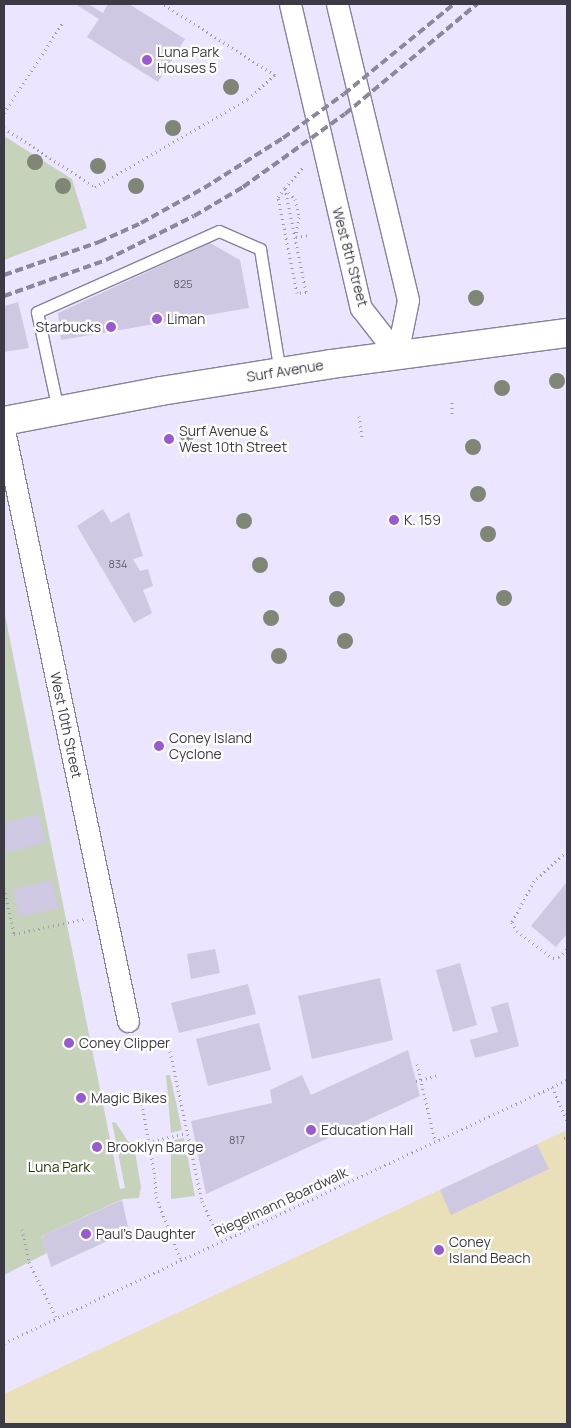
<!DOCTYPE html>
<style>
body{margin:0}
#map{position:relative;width:571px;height:1428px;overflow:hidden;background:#ebe5ff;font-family:Manrope,sans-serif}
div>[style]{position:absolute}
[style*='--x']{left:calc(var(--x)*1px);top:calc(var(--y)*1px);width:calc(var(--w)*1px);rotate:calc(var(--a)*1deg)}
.green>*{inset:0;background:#c7d2bb}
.sand>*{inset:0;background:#e9e0ba}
.building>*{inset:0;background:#cfc8e2}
.path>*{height:3px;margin-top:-1.5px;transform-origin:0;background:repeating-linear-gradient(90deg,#9f9bae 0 1px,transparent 0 5px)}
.roads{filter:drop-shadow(1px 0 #878199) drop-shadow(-1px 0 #878199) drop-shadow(0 1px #878199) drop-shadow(0 -1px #878199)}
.lane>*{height:11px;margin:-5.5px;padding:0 5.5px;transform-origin:5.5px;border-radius:5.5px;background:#fff}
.street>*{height:21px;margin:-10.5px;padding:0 10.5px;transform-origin:10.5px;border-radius:10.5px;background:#fff}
.secondary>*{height:28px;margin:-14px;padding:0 14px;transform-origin:14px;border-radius:14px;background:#fff}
.rail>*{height:4px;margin-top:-2px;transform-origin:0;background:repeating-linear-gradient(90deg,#8c8899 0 8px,transparent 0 12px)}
.trees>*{width:16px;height:16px;margin:-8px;border-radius:50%;background:#7f8676}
.dots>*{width:14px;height:14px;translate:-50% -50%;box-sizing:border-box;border:2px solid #fff;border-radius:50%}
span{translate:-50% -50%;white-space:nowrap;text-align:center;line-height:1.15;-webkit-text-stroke:4.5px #fff;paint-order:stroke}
.number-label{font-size:11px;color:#615e6c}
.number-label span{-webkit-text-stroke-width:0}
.poi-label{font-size:14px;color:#3c3a44}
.left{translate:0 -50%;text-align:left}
.right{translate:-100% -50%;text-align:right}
.street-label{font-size:14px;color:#3c3a44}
.park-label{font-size:14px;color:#263905}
.frame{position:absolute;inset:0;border:5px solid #3c3a44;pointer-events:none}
</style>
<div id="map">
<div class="green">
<div style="clip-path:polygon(4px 136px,72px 179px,87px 228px,4px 260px)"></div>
<div style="clip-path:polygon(4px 610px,120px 1189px,125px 1188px,112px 1122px,116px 1123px,120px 1129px,135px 1152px,141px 1187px,139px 1198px,123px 1199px,42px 1236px,47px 1253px,4px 1275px)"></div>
<div style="clip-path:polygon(166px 1075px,170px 1075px,182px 1130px,171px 1133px)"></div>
<div style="clip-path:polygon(184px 1138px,195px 1196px,171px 1199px,171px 1141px)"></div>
</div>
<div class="sand">
<div style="clip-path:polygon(567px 1130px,567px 1424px,4px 1424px,4px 1394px)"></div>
</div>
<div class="building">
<div style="clip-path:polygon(75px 4px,88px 4px,103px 13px,108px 4px,129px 4px,185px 39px,158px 82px,87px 37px,99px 19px)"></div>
<div style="clip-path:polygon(210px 243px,240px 260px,249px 308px,61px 340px,58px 313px)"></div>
<div style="clip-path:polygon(18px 302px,29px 348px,4px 352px,4px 306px)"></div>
<div style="clip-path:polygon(103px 509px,111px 523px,129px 512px,143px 556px,133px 559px,140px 571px,148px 569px,153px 586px,143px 590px,152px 613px,134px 623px,77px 526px)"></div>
<div style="clip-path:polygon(39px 814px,46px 842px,6px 853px,4px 823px)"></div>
<div style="clip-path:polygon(52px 880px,59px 908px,19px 917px,13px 889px)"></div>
<div style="clip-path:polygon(567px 882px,567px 934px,556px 947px,531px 926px)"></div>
<div style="clip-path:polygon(215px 949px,220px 973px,191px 979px,187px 954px)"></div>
<div style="clip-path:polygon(460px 963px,477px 1025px,453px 1032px,436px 970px)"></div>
<div style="clip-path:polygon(380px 978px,393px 1040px,312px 1059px,298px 996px)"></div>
<div style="clip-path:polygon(248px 984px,256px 1014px,179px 1033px,171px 1003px)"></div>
<div style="clip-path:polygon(508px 1002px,519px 1046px,475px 1058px,470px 1040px,498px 1032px,491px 1007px)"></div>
<div style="clip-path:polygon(259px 1023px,271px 1070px,208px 1086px,196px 1039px)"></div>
<div style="clip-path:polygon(408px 1050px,420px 1096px,206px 1194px,191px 1121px,272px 1103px,270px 1090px,302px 1075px,311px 1095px)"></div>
<div style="clip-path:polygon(537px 1144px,549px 1169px,451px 1215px,440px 1190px)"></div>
<div style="clip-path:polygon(122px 1200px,129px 1231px,51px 1267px,42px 1236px)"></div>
</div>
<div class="path">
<div style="--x:4;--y:113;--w:108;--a:-57"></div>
<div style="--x:4;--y:128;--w:108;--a:33"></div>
<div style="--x:95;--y:187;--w:177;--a:-29.9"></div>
<div style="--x:248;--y:99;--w:36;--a:-42"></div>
<div style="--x:275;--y:75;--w:133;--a:-147.6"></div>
<div style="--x:285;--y:188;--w:106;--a:78.6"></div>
<div style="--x:306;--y:292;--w:9;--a:174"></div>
<div style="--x:297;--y:293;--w:98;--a:-101.2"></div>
<div style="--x:278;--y:197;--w:11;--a:-52"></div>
<div style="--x:285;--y:188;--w:29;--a:-49"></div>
<div style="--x:285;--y:189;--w:14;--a:45"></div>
<div style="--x:295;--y:199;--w:18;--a:77"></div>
<div style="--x:299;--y:217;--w:20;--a:99"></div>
<div style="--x:296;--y:237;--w:13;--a:-9"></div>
<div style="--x:452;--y:402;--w:13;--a:90"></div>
<div style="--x:359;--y:416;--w:21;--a:82"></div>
<div style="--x:567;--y:851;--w:45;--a:137.7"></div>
<div style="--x:534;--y:881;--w:47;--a:118.2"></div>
<div style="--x:512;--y:922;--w:10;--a:61"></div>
<div style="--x:517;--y:931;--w:45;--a:36.9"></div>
<div style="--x:553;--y:958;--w:6;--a:-9"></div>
<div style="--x:559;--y:957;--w:11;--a:-45"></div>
<div style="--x:4;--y:888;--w:47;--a:77.7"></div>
<div style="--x:14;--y:934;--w:72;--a:-12.1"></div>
<div style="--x:170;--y:1051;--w:153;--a:78"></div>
<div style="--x:202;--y:1201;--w:45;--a:65.1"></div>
<div style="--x:417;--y:1064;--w:79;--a:76.8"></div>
<div style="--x:416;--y:1081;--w:24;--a:-15"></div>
<div style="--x:552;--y:1087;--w:37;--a:66"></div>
<div style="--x:141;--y:1099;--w:79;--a:79.8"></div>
<div style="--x:155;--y:1177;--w:20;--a:87"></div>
<div style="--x:156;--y:1197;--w:68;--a:68.4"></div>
<div style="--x:564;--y:1138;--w:3;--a:-18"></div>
<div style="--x:148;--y:1142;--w:40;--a:-13"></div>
<div style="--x:22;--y:1229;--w:34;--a:78"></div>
<div style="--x:29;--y:1262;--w:64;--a:63.8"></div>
<div style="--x:4;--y:1343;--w:621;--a:-25.04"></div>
</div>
<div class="roads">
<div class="lane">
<div style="--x:58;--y:410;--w:100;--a:-102.1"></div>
<div style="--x:37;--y:312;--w:199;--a:-24"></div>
<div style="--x:219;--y:231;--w:45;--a:23.7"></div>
<div style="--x:260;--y:249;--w:125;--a:80.8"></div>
</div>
<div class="street">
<div style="--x:290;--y:4;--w:312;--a:76.9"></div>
<div style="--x:361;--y:308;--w:58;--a:52"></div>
<div style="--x:337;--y:4;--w:304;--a:76.5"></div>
<div style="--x:408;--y:300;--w:55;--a:101.5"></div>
<div style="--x:4;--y:430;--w:604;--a:78.15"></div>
</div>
<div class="secondary">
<div style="--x:4;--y:421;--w:160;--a:-10.8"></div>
<div style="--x:161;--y:391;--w:172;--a:-9"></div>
<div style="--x:331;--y:364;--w:238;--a:-7.5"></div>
</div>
</div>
<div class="rail">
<div style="--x:4;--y:275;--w:101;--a:-19.2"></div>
<div style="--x:99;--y:242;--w:46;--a:-24.3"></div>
<div style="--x:141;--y:223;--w:72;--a:-29.1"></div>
<div style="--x:204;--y:188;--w:93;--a:-32.3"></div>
<div style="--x:283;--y:138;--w:75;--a:-35.8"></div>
<div style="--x:344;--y:94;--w:142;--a:-39.3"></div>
<div style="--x:4;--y:296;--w:108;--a:-19.4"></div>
<div style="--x:106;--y:260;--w:98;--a:-26.6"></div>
<div style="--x:194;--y:216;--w:57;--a:-30.6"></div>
<div style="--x:243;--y:187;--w:125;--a:-35.6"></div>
<div style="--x:345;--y:114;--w:172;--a:-39.8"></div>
</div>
<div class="trees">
<div style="left:231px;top:87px"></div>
<div style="left:173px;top:128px"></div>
<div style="left:35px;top:162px"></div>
<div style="left:98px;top:166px"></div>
<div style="left:63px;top:186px"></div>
<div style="left:136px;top:186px"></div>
<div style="left:476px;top:298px"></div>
<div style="left:557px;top:381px"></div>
<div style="left:502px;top:388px"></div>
<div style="left:187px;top:434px"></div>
<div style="left:473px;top:447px"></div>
<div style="left:478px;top:494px"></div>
<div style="left:244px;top:521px"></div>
<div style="left:488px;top:534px"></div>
<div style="left:260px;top:565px"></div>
<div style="left:504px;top:598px"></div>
<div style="left:337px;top:599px"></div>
<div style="left:271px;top:618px"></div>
<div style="left:345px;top:641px"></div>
<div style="left:279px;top:656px"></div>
</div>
<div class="dots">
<div style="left:147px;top:60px;background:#9959cf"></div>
<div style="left:157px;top:319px;background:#9959cf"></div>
<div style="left:111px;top:327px;background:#9959cf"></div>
<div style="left:169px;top:439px;background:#9959cf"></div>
<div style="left:394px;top:520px;background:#9959cf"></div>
<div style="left:159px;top:746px;background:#9959cf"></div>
<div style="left:69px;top:1043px;background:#9959cf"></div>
<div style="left:81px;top:1098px;background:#9959cf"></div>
<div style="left:311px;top:1130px;background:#9959cf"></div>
<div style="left:97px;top:1147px;background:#9959cf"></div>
<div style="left:86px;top:1234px;background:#9959cf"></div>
<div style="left:439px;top:1250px;background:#9959cf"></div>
</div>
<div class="number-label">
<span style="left:183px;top:284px">825</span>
<span style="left:118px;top:564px">834</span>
<span style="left:237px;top:1140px">817</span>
</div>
<div class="poi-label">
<span class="left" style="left:157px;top:60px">Luna Park<br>Houses 5</span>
<span class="left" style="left:167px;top:319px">Liman</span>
<span class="right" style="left:101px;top:327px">Starbucks</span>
<span class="left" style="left:179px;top:439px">Surf Avenue &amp;<br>West 10th Street</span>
<span class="left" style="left:404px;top:520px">K. 159</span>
<span class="left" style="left:169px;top:746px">Coney Island<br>Cyclone</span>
<span class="left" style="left:79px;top:1043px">Coney Clipper</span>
<span class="left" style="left:91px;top:1098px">Magic Bikes</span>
<span class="left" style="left:321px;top:1130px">Education Hall</span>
<span class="left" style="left:107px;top:1147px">Brooklyn Barge</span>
<span class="left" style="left:96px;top:1234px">Paul's Daughter</span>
<span class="left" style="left:449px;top:1250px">Coney<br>Island Beach</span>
</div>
<div class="street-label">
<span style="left:350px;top:257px;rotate:75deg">West 8th Street</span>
<span style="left:285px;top:371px;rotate:-9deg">Surf Avenue</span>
<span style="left:66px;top:725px;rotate:78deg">West 10th Street</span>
<span style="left:281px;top:1202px;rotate:-25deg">Riegelmann Boardwalk</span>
</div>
<div class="park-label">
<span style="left:59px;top:1167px">Luna Park</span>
</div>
<div class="frame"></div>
</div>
